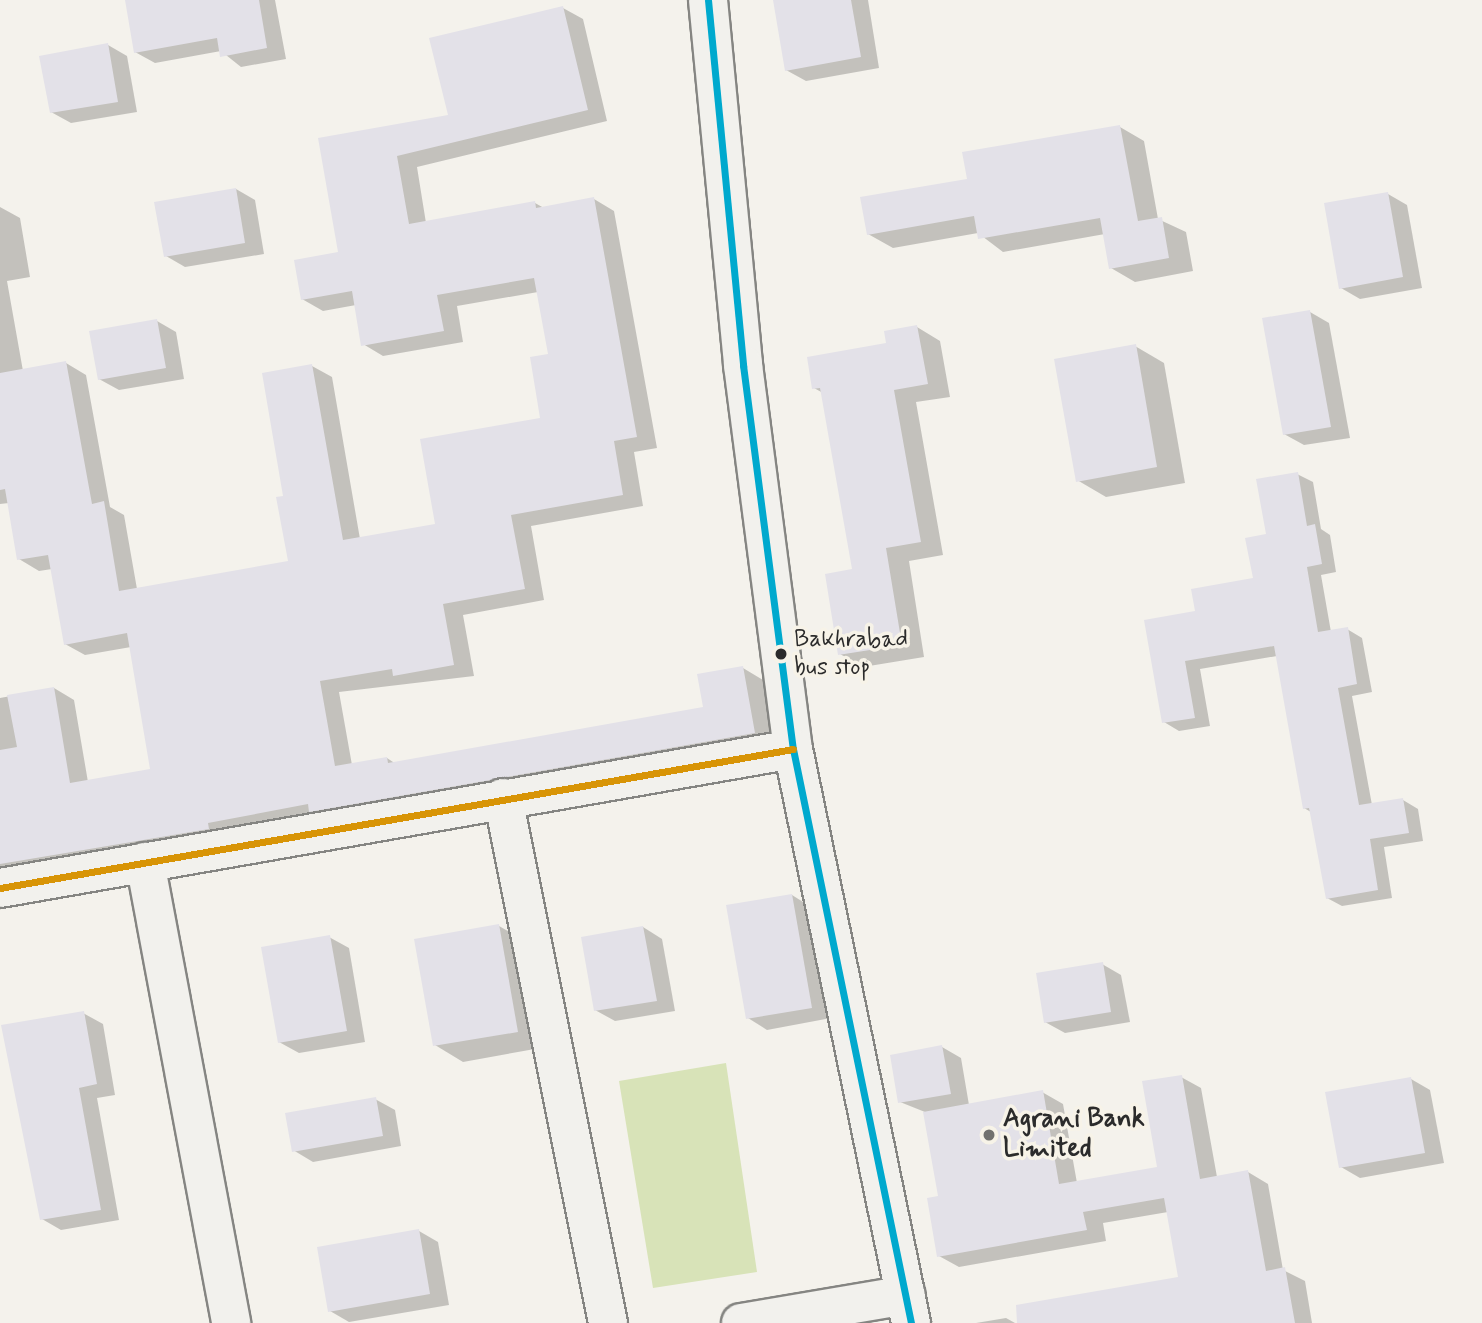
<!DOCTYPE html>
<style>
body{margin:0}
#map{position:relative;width:1482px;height:1323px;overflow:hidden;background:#f4f2ec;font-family:Mynerve,sans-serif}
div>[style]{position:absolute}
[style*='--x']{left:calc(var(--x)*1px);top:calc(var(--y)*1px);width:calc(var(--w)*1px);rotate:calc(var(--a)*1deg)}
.green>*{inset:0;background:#d8e3b8}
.shadow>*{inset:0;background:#0003}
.building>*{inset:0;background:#e3e1e8}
.roads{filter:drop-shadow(2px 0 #858582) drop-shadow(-2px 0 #858582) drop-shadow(0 2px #858582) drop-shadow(0 -2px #858582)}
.minor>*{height:38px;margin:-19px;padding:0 19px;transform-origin:19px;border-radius:19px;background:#f2f1ed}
.major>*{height:38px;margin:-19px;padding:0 19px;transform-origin:19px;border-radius:19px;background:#f2f1ed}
.highway>*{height:38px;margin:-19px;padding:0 19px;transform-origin:19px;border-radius:19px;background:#f2f1ed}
.bus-1>*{height:7px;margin:-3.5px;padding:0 3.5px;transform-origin:3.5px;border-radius:3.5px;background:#00a9ce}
.bus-2>*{height:7px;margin:-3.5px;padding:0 3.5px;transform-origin:3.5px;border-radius:3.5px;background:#d89406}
.dots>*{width:19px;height:19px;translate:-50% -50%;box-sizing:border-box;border:4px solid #f7f3e8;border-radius:50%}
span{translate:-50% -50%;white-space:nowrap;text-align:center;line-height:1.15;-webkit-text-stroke:7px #f7f3e8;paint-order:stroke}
.bus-label{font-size:24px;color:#2b2b2b}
.left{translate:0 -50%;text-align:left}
.poi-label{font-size:26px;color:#2b2b2b;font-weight:700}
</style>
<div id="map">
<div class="green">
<div style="clip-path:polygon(726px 1063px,757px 1272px,653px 1288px,619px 1081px)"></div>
</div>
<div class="shadow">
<div style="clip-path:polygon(127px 0,275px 0,286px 59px,241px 67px,221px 51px,155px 63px,135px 52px)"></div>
<div style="clip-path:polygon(774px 0,868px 0,879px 68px,806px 81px,786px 70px)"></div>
<div style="clip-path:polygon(563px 8px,583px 19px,607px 121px,417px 167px,426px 223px,535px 203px,544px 208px,594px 199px,614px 211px,657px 448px,634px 452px,643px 506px,531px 526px,544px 600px,463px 615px,474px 676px,339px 692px,352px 765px,387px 758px,396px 764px,705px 708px,743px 668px,763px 680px,774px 744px,0 879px,0 698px,54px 688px,74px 700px,88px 782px,153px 770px,131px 647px,85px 655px,65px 644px,52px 569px,39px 571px,19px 559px,9px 503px,0 504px,0 207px,20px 218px,30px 277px,7px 281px,23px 371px,66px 363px,86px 375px,110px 507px,124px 515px,137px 589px,290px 563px,285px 497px,312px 366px,332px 377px,360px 539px,437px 526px,542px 420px,550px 355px,538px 292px,457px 306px,463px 342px,383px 356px,363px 344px,356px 305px,323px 311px,302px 299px,340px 253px,320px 139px,450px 116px)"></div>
<div style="clip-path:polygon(108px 45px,127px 56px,137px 112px,71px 123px,51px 112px)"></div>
<div style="clip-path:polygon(1120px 127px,1144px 141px,1158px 219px,1186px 232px,1193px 271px,1135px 282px,1111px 268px,1105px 234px,1003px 252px,978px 233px,893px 248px,868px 234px,969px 181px)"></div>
<div style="clip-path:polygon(236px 189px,255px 200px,264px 254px,185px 267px,166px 256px)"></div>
<div style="clip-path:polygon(1388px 194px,1407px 205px,1422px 288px,1360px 299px,1341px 288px)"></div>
<div style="clip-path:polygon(1310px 312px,1329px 323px,1350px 438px,1304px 445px,1284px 434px)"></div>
<div style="clip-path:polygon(157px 321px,176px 332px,184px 379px,119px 390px,99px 379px)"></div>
<div style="clip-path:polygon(917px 327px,940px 341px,950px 397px,916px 402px,943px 555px,909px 561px,924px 657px,863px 667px,840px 654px,854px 571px,823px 393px,814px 388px)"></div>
<div style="clip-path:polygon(1135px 346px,1164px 363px,1185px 483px,1106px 497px,1077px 480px)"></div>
<div style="clip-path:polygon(1297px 474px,1313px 482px,1321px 529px,1330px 535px,1336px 572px,1321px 575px,1331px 632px,1347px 629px,1362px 638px,1372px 692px,1352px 696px,1372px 805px,1403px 800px,1418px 809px,1423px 841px,1384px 847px,1392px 898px,1342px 906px,1327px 898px,1311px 812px,1304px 808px,1277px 656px,1200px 669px,1210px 726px,1179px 731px,1164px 722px,1197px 612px,1255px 580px,1268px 535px)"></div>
<div style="clip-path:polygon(792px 895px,811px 907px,831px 1018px,767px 1030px,748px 1018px)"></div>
<div style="clip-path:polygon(499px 926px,527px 942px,546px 1047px,463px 1062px,435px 1045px)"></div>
<div style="clip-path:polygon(643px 927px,662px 939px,675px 1011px,615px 1021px,595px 1010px)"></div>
<div style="clip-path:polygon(329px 937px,349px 948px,365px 1042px,299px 1053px,279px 1042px)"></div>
<div style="clip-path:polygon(1102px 964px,1121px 975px,1130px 1022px,1065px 1033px,1045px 1022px)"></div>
<div style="clip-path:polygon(83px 1013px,103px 1024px,115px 1095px,97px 1098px,119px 1220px,61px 1230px,42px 1219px)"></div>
<div style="clip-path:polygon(942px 1047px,961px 1058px,969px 1105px,1042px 1092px,1063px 1104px,1077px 1183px,1159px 1169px,1181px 1077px,1201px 1088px,1217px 1177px,1248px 1172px,1268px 1184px,1283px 1270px,1305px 1281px,1312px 1323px,1082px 1323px,1180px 1278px,1168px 1212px,1103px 1223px,1106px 1241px,959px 1267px,939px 1256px,940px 1197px,925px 1112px,900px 1102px)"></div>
<div style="clip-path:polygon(1411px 1079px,1430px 1090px,1444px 1163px,1360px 1178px,1341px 1167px)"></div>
<div style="clip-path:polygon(375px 1099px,395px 1110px,401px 1146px,313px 1162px,293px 1150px)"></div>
<div style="clip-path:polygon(419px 1231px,438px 1242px,449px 1305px,349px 1322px,330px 1311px)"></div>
<div style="clip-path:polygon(1006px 1318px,1015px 1323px,976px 1323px)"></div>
</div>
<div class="building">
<div style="clip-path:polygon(125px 0,259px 0,267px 48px,220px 57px,217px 38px,134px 53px)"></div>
<div style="clip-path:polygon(773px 0,851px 0,861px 57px,785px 71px)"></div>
<div style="clip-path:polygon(563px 6px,588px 110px,397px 156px,409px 224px,535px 201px,536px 208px,594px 197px,637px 437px,614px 441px,623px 495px,511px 515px,525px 589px,443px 604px,454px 665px,393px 676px,392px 669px,320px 681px,335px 766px,387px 757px,388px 763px,703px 707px,697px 674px,743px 666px,755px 733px,309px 812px,308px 804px,208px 823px,209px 829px,0 864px,0 750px,17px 747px,7px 695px,54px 687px,70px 783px,150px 769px,127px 633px,64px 645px,48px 555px,17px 560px,5px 489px,0 490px,0 373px,66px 361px,92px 504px,104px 501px,119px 591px,288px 561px,276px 497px,283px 496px,262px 373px,312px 364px,343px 540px,435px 524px,420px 439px,540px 418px,530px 357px,548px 354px,534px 278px,437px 295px,444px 331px,361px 346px,352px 291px,301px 300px,294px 260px,338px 252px,318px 138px,448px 115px,429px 38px)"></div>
<div style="clip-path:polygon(108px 43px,118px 102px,50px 113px,39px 56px)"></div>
<div style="clip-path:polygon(1120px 125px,1138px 221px,1162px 217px,1169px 258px,1109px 269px,1100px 218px,978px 239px,974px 216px,867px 235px,860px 197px,967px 179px,962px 152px)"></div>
<div style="clip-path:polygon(236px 188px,245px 243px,164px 257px,154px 202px)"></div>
<div style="clip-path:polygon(1388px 192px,1403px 277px,1339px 289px,1324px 203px)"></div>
<div style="clip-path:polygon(1310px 310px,1331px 427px,1283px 435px,1262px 318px)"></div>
<div style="clip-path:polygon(157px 319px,166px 368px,98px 380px,89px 331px)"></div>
<div style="clip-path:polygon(917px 325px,928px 384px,894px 390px,921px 542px,886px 548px,902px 645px,838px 655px,825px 574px,852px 569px,820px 388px,812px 389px,807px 357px,886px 343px,884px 331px)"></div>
<div style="clip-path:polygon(1136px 344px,1157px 467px,1076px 482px,1054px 359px)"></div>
<div style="clip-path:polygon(1298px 472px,1307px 526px,1315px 524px,1322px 564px,1307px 567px,1318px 632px,1348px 627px,1357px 684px,1338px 688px,1359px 805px,1403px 798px,1409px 833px,1370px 839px,1378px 890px,1326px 899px,1309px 808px,1303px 809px,1274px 646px,1185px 661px,1195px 718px,1162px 723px,1144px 620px,1195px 611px,1191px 589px,1253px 578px,1245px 538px,1266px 534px,1256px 479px)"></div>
<div style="clip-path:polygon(792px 894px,812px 1008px,746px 1019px,726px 905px)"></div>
<div style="clip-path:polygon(499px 924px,518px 1032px,433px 1046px,414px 939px)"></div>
<div style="clip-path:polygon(643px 926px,657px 1001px,594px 1011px,581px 937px)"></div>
<div style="clip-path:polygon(330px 935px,347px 1031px,278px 1043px,261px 947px)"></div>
<div style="clip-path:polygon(1103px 962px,1111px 1012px,1044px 1023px,1036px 973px)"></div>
<div style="clip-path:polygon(84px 1011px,97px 1084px,79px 1088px,101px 1210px,40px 1220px,1px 1025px)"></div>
<div style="clip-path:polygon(942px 1045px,951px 1094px,898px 1103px,890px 1055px)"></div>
<div style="clip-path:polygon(1182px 1075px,1200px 1179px,1248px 1170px,1266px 1271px,1285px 1267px,1295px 1323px,1017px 1323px,1016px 1305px,1178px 1277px,1164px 1198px,1083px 1212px,1087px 1230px,937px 1257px,927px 1198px,938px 1196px,923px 1112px,1043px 1090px,1059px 1184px,1157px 1167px,1142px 1081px)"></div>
<div style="clip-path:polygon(1411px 1077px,1425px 1153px,1339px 1168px,1325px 1092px)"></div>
<div style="clip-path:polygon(376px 1097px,383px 1136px,292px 1152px,285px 1113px)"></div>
<div style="clip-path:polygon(419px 1229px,430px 1294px,328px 1312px,317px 1247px)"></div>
</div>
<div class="roads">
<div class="minor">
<div style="--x:503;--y:798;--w:535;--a:78.69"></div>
<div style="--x:145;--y:862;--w:469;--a:79.4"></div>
<div style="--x:741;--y:1323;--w:167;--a:-9.6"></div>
</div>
<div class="major">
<div style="--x:0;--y:888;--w:805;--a:-9.94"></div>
</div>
<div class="highway">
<div style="--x:708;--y:0;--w:367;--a:84.5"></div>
<div style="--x:743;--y:365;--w:387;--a:82.6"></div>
<div style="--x:793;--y:749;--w:586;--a:78.38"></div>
</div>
</div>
<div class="bus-1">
<div style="--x:708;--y:0;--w:367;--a:84.5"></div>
<div style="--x:743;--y:365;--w:387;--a:82.6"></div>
<div style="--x:793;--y:749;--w:586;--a:78.38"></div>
</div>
<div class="bus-2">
<div style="--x:0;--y:888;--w:805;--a:-9.94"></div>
</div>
<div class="dots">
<div style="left:781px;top:654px;background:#2b2b2b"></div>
<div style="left:989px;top:1135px;background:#71716f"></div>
</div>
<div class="bus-label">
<span class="left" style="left:794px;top:654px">Bakhrabad<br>bus stop</span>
</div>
<div class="poi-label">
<span class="left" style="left:1003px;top:1135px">Agrani Bank<br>Limited</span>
</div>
</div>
